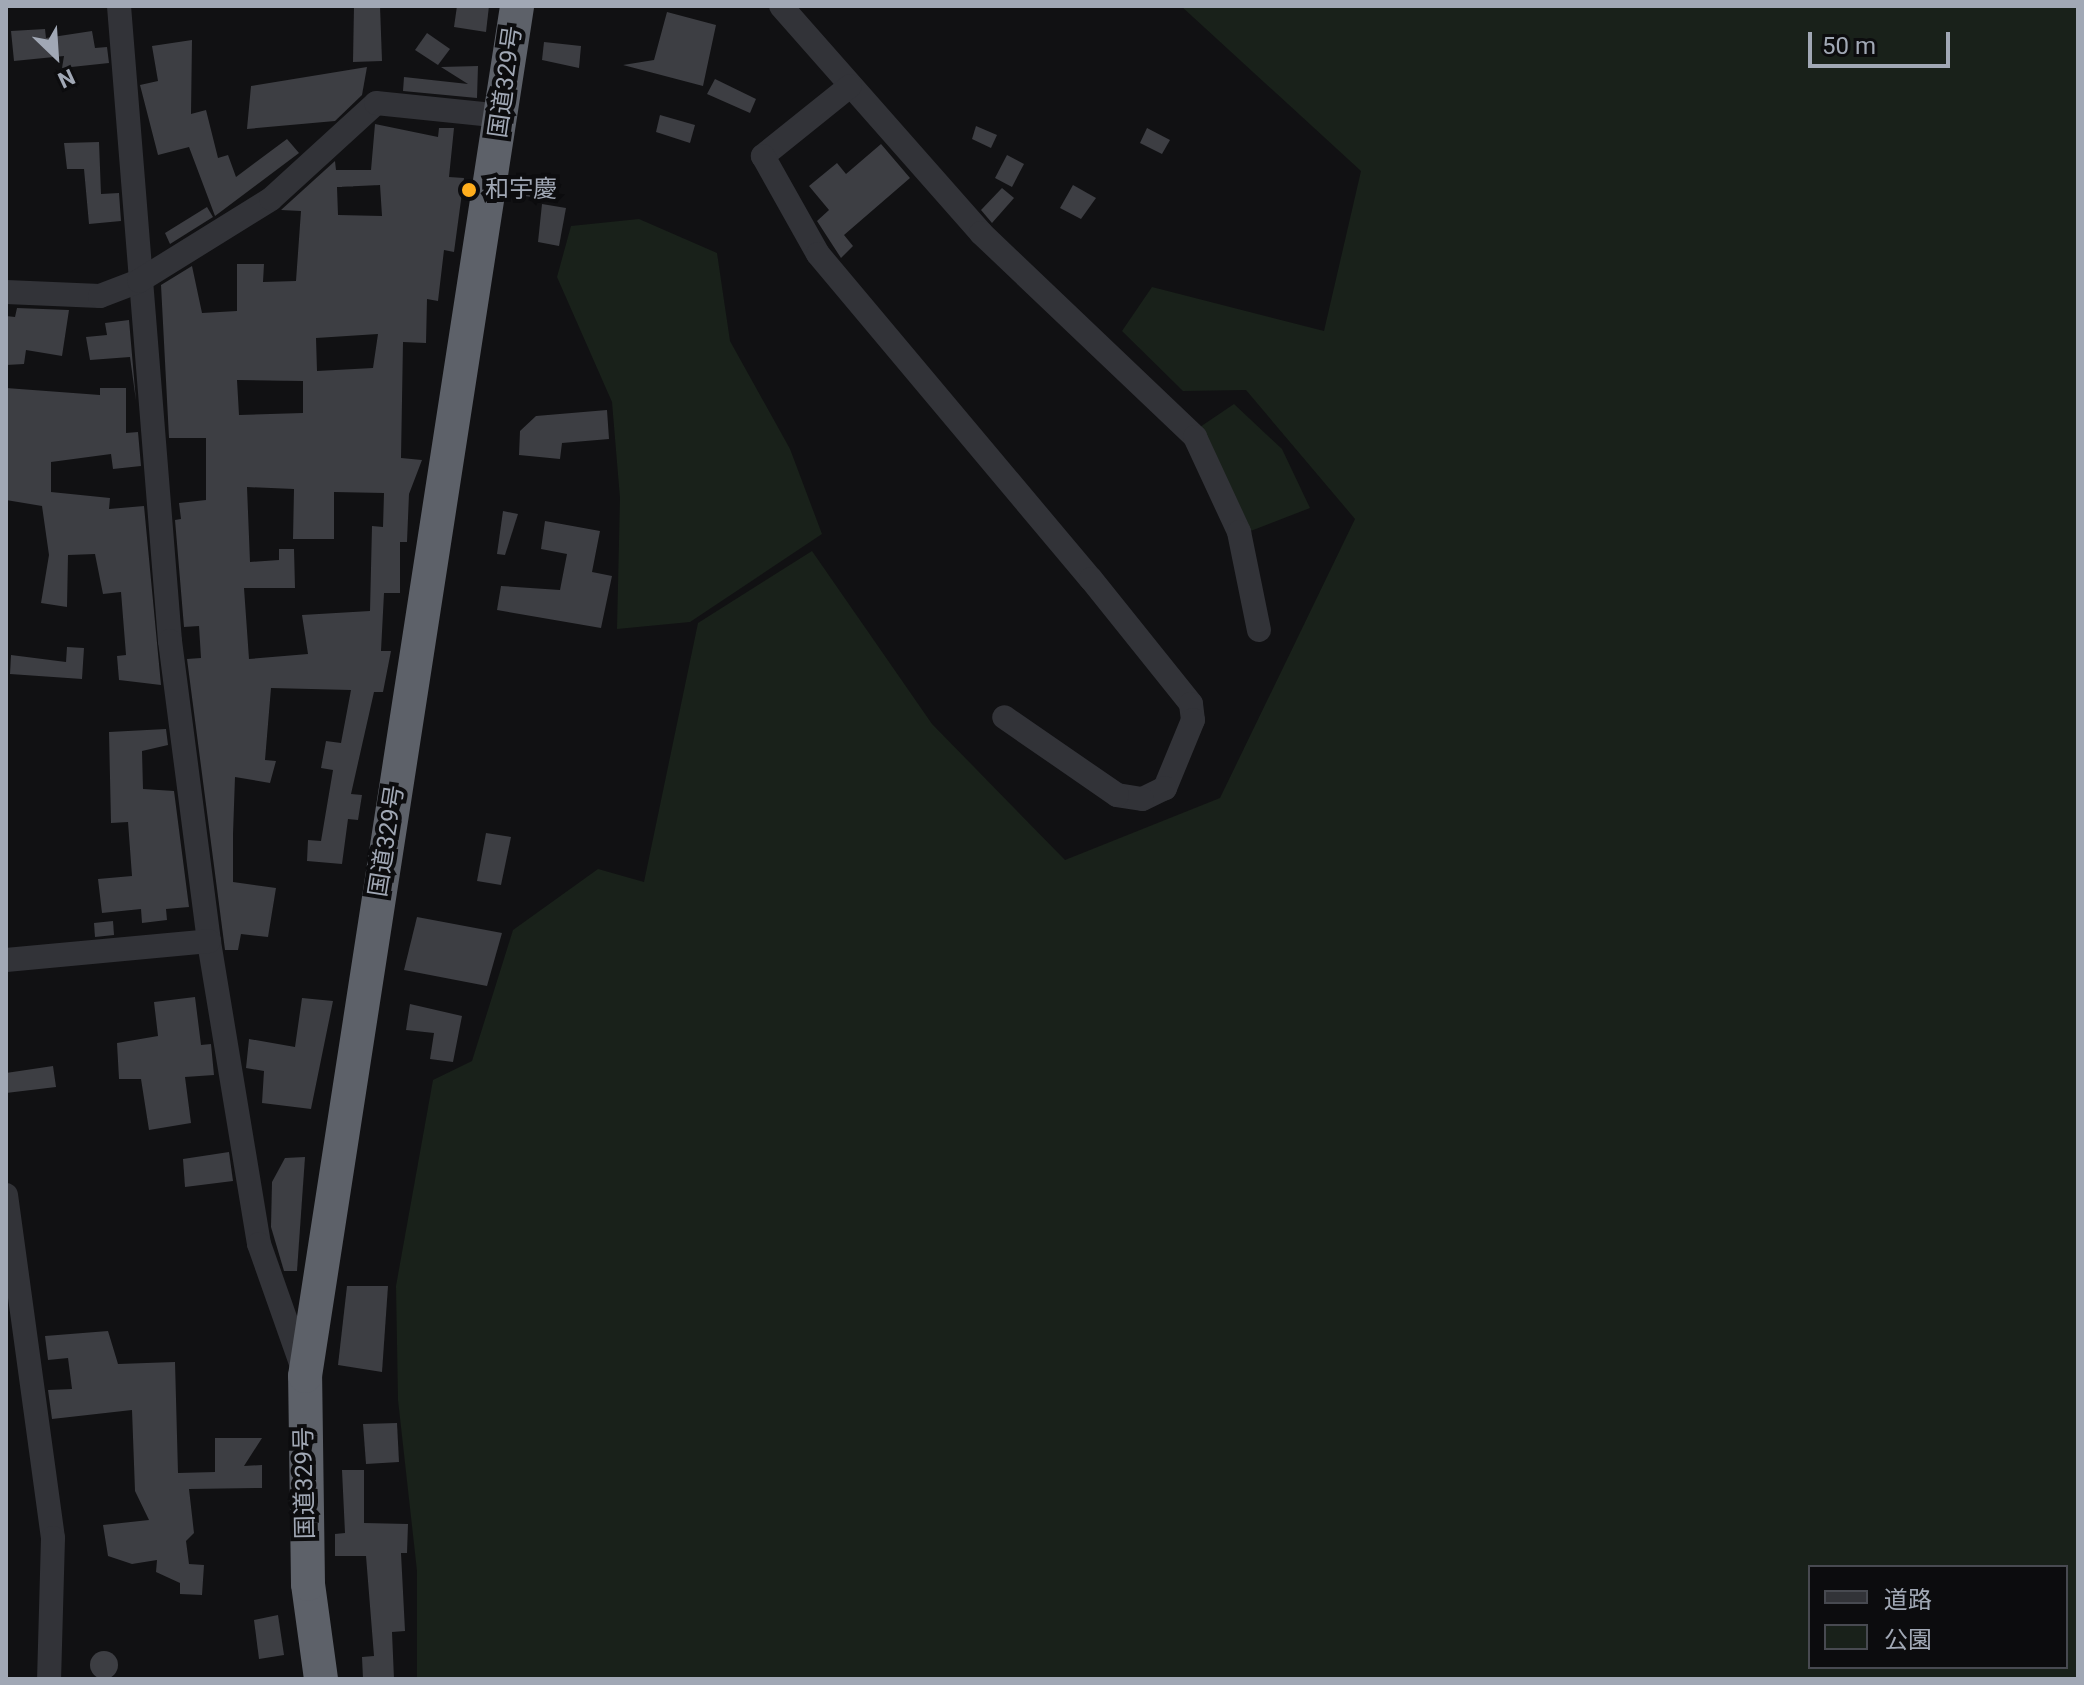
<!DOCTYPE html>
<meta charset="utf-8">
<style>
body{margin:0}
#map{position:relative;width:2084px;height:1685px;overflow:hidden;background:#111113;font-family:Roboto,"Noto Sans JP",sans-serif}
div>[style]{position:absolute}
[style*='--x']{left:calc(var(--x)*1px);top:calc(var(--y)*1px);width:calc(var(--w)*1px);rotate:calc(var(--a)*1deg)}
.green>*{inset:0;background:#19211a}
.building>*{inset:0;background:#3d3e43}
.round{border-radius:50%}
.minor>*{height:24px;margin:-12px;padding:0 12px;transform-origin:12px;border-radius:12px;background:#323338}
.highway>*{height:34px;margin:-17px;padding:0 17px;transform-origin:17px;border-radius:17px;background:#5d6169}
.dots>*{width:22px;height:22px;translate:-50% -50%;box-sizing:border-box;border:4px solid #0c0c0e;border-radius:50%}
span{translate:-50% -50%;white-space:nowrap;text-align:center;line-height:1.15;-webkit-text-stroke:8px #0c0c0e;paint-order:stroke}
.street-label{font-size:24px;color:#a1a8b5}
.poi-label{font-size:24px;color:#a1a8b5}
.left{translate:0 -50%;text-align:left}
.frame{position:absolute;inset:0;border:8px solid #a1a8b5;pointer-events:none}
.legend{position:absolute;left:1808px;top:1565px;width:260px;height:104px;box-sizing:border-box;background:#0c0c0e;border:2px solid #484a51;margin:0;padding:10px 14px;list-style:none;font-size:24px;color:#a1a8b5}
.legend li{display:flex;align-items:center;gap:16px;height:40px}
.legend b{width:40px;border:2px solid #484a51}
.north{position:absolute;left:16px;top:16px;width:80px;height:80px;-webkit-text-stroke:6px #0c0c0e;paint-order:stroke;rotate:155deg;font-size:22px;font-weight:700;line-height:32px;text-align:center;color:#a1a8b5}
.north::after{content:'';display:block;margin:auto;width:28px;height:36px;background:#a1a8b5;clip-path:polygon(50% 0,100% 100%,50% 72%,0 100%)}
.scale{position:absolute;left:1808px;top:32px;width:142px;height:36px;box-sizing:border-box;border:4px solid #a1a8b5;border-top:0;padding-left:10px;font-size:24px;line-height:28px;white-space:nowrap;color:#a1a8b5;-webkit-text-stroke:6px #0c0c0e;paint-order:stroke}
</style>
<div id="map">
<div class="green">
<div style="clip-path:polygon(evenodd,1181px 6px,2078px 6px,2078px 1679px,417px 1679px,417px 1571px,398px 1400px,396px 1286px,433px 1080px,472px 1061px,513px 930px,598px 869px,644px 882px,698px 623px,812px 551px,932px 724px,1065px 860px,1220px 798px,1355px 519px,1246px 390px,1183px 391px,1122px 331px,1152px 287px,1324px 331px,1361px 171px,1181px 6px,1810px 1567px,2066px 1567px,2066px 1667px,1810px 1667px,1810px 1567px)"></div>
<div style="clip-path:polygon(639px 219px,717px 253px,730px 341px,790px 449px,822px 534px,690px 622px,617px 629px,620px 498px,612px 402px,557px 277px,571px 226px)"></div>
<div style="clip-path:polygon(1234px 404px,1282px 449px,1310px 508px,1248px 532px,1197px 429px)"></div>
</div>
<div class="building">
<div style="clip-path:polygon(354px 6px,380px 6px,382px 61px,353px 62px)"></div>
<div style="clip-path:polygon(457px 6px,489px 6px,486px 32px,454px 27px)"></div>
<div style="clip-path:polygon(667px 12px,716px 25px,703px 86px,623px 65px,654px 60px)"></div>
<div style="clip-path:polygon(45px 29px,46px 38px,92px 31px,95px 48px,107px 47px,109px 63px,62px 68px,64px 56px,14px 61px,11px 31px)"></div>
<div style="clip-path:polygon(427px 33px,450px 49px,438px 65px,415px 50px)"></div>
<div style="clip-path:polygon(192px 40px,191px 114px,206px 110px,218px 158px,228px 155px,236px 177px,287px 139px,299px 153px,215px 216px,189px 147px,158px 155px,140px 85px,158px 81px,152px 46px)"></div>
<div style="clip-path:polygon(544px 42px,581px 46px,579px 68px,542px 60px)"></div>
<div style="clip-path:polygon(478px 66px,477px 98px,403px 91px,404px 77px,468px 84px,441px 67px)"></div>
<div style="clip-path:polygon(367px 67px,362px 95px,335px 121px,247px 129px,251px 86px)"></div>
<div style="clip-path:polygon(715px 79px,756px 99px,750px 113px,707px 94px)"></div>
<div style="clip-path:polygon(660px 115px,695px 125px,690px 143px,656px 132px)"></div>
<div style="clip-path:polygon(evenodd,375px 124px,438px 137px,439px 128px,454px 128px,449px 177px,464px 178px,454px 252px,444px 250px,438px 301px,427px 299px,426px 343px,403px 342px,401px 458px,422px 460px,409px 494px,407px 542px,400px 542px,400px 593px,384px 593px,381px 651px,391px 651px,383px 692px,374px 692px,351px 794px,362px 795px,358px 820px,348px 819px,342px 864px,307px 861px,308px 840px,321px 841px,333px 770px,321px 768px,326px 741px,341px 743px,351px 690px,271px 688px,265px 760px,276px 761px,270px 783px,235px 777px,233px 834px,233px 882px,276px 888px,268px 937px,241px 934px,238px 950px,225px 950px,187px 659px,201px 658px,199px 626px,184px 627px,175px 520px,181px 519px,179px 503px,206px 500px,206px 438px,169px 438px,161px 285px,192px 266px,202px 313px,237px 311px,237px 264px,264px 264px,263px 282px,296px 281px,301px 211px,281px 210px,335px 161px,336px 170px,371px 170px,375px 124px,380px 185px,382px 216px,338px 215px,337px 187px,380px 185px,375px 124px,378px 334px,373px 368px,317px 371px,316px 338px,378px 334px,375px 124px,237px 380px,303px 381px,303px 413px,239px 415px,237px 380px,375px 124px,247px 487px,294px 489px,293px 539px,334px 539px,334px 492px,384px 493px,383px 527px,372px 526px,370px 611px,302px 615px,308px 654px,249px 659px,244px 588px,295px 588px,294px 549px,279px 549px,279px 560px,250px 562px,247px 487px)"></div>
<div style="clip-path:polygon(976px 126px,997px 135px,991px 148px,972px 139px)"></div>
<div style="clip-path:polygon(1147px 128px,1170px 140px,1162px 154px,1140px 143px)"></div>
<div style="clip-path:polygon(99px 142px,101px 194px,119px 193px,121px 221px,89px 224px,84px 169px,67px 169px,64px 143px)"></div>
<div style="clip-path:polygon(881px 144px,910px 178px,844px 235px,853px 246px,841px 258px,817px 221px,829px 210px,809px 186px,837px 163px,846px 174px)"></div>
<div style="clip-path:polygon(1007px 155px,1024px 164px,1012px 187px,995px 178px)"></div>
<div style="clip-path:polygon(528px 177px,556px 182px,553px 200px,525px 196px)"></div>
<div style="clip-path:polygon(1073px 185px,1096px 198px,1081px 219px,1060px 208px)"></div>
<div style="clip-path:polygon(1002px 188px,1014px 198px,992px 223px,981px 210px)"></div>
<div style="clip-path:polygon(542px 204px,566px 208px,559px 246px,538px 242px)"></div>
<div style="clip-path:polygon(207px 207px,213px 217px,170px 244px,165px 233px)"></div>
<div style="clip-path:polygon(17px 308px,69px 310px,62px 356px,26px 350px,24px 364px,6px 365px,6px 316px,15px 317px)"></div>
<div style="clip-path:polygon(129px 320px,136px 401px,130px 357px,90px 360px,86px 337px,107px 335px,105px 323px)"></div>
<div style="clip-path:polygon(6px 388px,100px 395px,100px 388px,126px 388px,126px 433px,138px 432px,141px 466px,113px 469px,111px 454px,51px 462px,51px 492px,110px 498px,109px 509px,144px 506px,161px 685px,119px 680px,117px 656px,126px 655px,121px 592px,103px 594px,95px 554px,68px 555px,67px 607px,41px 603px,49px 555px,42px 506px,6px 500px)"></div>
<div style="clip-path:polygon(607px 410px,609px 439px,562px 443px,560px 459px,519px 455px,520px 431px,536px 416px)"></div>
<div style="clip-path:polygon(503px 511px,518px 514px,505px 555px,497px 554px)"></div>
<div style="clip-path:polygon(545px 521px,600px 531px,592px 572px,612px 576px,601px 628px,497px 610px,501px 586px,560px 590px,567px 554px,541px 549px)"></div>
<div style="clip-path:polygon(67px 647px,84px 648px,82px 679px,10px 674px,11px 655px,66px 662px)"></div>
<div style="clip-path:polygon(166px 729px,168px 745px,142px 751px,143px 789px,174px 791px,189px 907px,166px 909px,167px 920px,142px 923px,141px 909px,102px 913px,98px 879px,132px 876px,128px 822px,111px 823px,109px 732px)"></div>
<div style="clip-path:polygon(486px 833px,511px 837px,501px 885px,477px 881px)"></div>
<div style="clip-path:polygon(417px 917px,502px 933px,487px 986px,404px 970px)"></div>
<div style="clip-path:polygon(113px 921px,114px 935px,95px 937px,94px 923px)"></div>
<div style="clip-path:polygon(195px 997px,201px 1045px,211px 1044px,214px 1075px,185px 1077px,191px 1123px,149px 1130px,141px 1079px,119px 1079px,117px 1043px,158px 1036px,154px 1002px)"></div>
<div style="clip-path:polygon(302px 998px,333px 1001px,311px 1109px,262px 1103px,264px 1071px,246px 1068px,249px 1039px,295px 1047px)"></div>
<div style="clip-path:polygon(410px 1004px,462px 1016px,453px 1062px,430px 1059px,434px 1033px,406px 1030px)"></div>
<div style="clip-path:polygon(53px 1066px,56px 1087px,6px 1093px,6px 1073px)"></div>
<div style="clip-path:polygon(229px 1152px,233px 1181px,185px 1187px,183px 1159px)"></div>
<div style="clip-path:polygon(305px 1157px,297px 1271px,284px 1271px,271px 1227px,272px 1182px,285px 1158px)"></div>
<div style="clip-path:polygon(347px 1286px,388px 1286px,382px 1372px,338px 1365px)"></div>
<div style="clip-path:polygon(108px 1331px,118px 1364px,175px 1362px,178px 1473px,215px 1472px,215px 1438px,262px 1438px,244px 1466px,262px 1465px,262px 1488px,189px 1489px,194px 1533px,186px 1541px,189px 1564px,204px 1565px,202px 1595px,180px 1594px,180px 1583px,156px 1572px,157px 1560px,132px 1564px,108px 1556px,103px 1525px,149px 1520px,135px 1491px,132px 1410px,52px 1419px,48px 1390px,72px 1389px,68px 1358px,48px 1360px,45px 1336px)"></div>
<div style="clip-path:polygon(397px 1423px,399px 1462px,366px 1464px,363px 1424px)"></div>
<div style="clip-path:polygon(342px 1470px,364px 1470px,364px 1523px,408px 1524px,407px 1553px,401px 1553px,405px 1631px,392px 1632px,394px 1679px,363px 1679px,362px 1657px,374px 1656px,366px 1556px,335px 1556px,335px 1534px,345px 1533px)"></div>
<div style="clip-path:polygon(278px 1615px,284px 1655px,259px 1659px,254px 1620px)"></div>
<div class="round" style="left:90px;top:1651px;width:28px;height:28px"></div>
</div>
<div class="minor">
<div style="--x:119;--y:6;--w:637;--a:85.41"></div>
<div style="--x:170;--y:641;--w:304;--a:82.6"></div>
<div style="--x:209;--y:942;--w:306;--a:80.6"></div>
<div style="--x:259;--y:1244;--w:133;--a:70.6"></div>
<div style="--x:781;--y:6;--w:303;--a:48.6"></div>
<div style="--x:981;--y:233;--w:296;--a:43.6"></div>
<div style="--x:1195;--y:437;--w:105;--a:65.1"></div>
<div style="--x:1239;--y:532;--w:100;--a:78.5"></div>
<div style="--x:850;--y:86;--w:112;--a:141.2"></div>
<div style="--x:763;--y:156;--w:112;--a:60.7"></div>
<div style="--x:818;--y:254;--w:424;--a:50"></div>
<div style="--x:1091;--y:579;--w:160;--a:51.3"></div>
<div style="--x:1191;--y:704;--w:16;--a:83"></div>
<div style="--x:1193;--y:720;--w:74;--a:112.4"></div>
<div style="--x:1165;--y:788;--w:25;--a:154"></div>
<div style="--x:1142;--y:799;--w:25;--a:-171"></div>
<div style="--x:1117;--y:795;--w:137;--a:-145.4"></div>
<div style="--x:6;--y:292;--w:94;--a:2.4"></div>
<div style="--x:100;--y:296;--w:42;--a:-21"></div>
<div style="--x:139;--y:281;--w:155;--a:-31.8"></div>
<div style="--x:271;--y:199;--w:142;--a:-42.4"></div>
<div style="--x:376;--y:103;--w:127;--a:5.9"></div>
<div style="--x:6;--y:960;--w:204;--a:-5.3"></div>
<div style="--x:6;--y:1195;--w:346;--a:82.2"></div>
<div style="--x:53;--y:1538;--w:141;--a:91.6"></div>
</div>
<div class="highway">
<div style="--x:321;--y:1679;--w:96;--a:-97.8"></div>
<div style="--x:308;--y:1584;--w:208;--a:-90.8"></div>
<div style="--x:305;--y:1376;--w:1386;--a:-81.2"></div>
</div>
<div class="dots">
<div style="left:469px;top:190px;background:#ffae1d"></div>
</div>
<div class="street-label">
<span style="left:506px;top:82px;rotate:-82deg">国道329号</span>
<span style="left:387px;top:841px;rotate:-81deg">国道329号</span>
<span style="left:305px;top:1483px;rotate:-91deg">国道329号</span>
</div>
<div class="poi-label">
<span class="left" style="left:485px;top:190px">和宇慶</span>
</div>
<div class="frame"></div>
<ul class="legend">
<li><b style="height:10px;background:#323338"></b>道路</li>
<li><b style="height:22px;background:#19211a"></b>公園</li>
</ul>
<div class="north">N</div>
<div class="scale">50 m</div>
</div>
